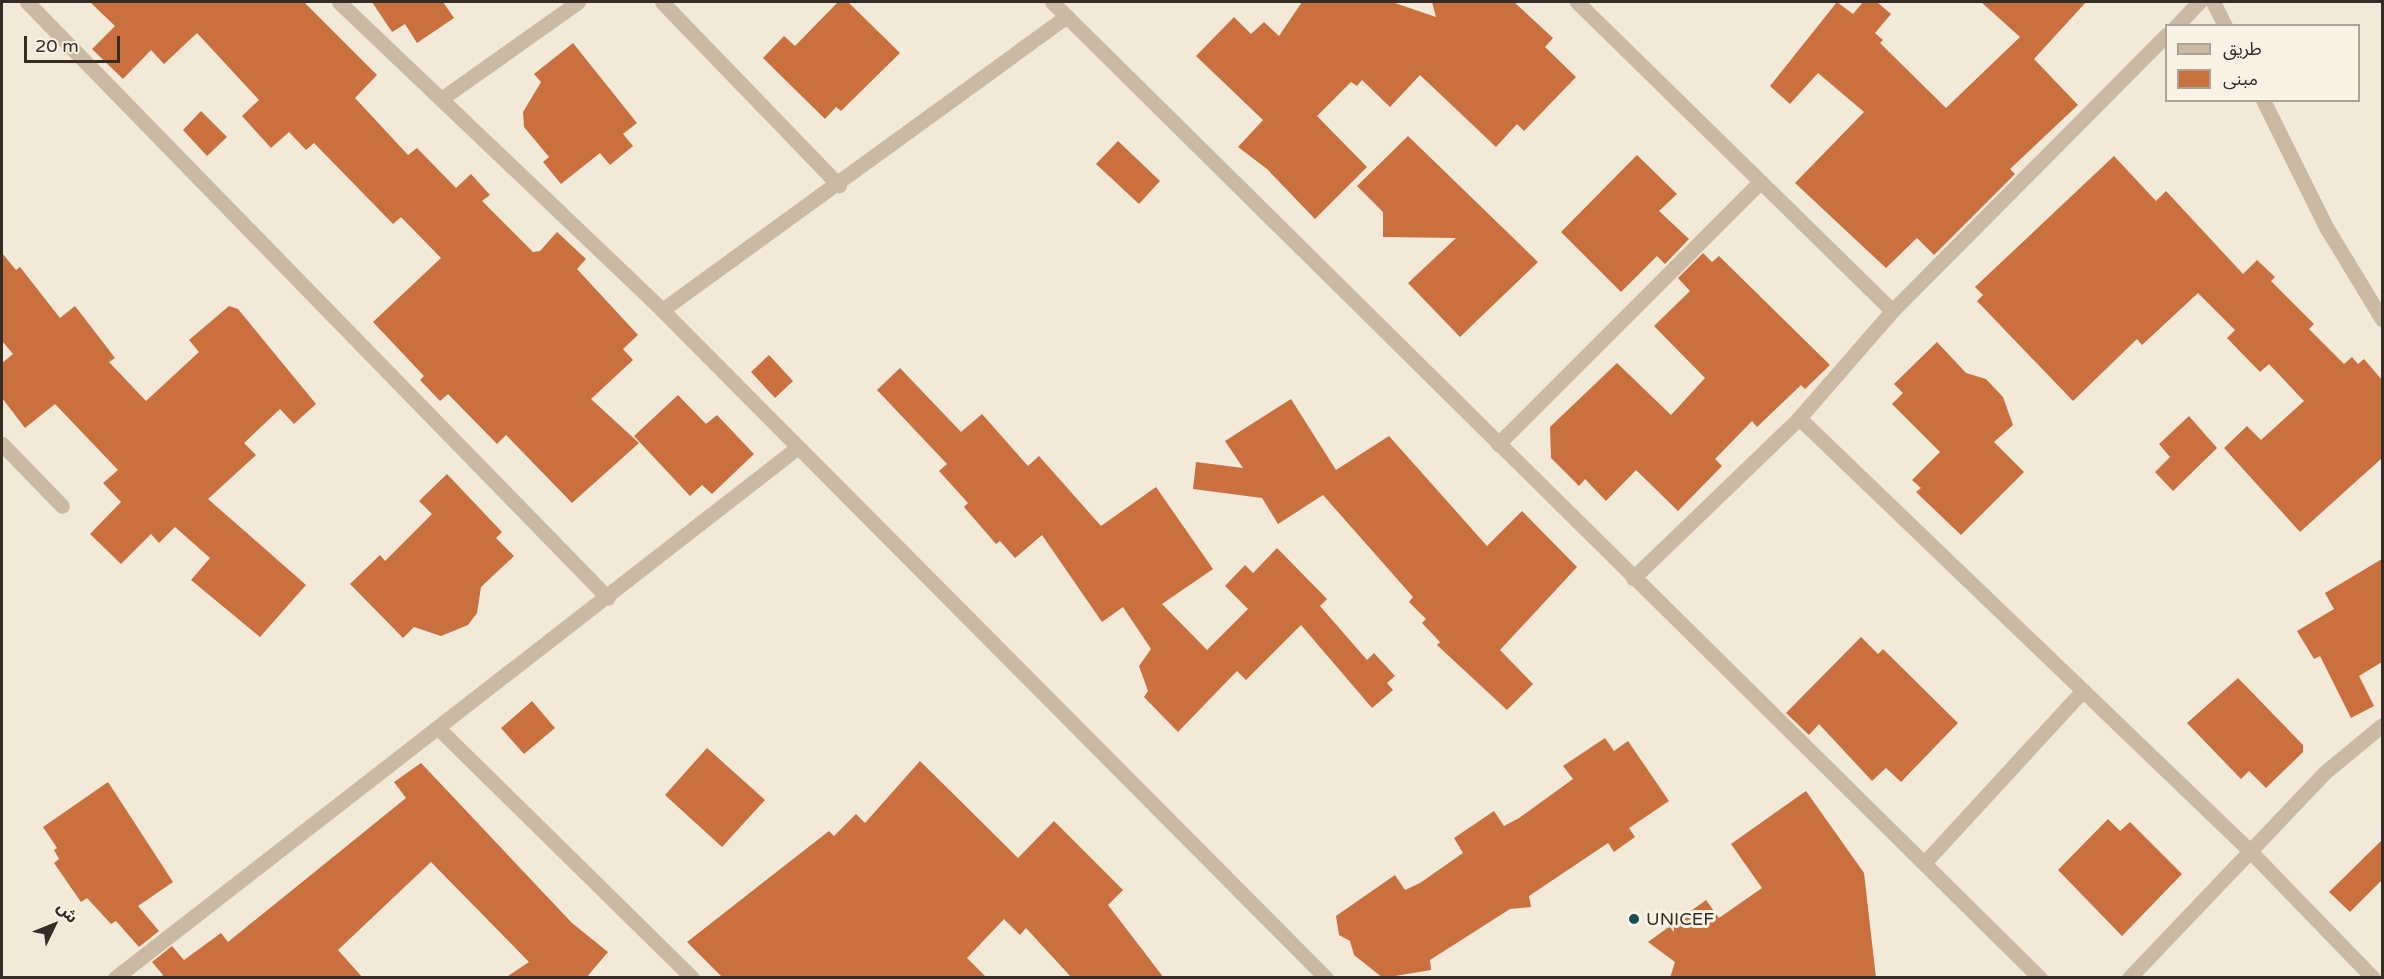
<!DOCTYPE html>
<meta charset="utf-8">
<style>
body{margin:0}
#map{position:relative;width:2384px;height:979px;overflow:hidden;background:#f2e9d8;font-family:"Varela Round","Noto Sans Arabic",sans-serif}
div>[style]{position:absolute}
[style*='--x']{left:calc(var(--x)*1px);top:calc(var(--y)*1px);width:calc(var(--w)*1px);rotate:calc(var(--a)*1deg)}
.building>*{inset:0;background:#ca703e}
.minor>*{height:15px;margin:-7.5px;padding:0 7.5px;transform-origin:7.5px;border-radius:7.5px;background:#cabaa4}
.dots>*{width:16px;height:16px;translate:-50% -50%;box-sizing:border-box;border:3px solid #faf2e4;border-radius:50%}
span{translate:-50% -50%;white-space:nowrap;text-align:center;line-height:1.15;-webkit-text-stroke:6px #faf2e4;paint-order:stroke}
.poi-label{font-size:18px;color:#352c26}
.left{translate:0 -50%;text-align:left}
.frame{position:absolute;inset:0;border:3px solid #352c26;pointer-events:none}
.legend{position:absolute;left:2165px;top:24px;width:195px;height:78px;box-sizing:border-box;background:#faf2e4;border:2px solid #aba398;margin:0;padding:8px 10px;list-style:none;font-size:18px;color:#352c26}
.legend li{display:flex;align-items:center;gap:12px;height:30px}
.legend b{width:30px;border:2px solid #aba398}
.north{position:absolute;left:24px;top:895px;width:60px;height:60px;-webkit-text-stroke:4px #faf2e4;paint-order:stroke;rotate:47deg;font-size:16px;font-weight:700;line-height:24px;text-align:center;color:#352c26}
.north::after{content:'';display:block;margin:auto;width:21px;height:27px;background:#352c26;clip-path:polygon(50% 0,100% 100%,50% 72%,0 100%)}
.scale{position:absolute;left:24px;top:36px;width:96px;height:27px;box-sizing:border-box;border:3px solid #352c26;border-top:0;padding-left:8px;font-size:18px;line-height:21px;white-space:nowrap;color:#352c26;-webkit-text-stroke:4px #faf2e4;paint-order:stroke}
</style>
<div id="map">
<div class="building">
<div style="clip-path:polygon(90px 2px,304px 2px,377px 75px,355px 98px,408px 155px,417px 148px,456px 188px,471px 174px,490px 195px,482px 201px,533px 252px,540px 251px,557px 232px,586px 259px,577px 269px,638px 335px,623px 349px,633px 360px,591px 399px,639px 443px,572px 503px,506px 435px,497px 444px,448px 394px,440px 401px,420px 380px,424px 376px,373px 322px,441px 258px,401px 217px,393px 224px,314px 143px,306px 150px,289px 132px,271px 148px,242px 116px,259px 100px,197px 33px,164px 64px,151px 50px,123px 79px,92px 49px,115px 26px)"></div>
<div style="clip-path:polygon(372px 2px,443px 2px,454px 18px,417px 43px,405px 24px,392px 32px)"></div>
<div style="clip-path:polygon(838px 2px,848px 2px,900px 53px,841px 111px,836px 107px,825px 119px,763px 58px,784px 36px,795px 46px)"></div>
<div style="clip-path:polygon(1302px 2px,1392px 2px,1436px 17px,1432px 2px,1514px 2px,1553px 38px,1545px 47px,1576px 77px,1524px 131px,1517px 124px,1496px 147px,1420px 75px,1390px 107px,1362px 80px,1357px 86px,1351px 82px,1317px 116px,1367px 167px,1315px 219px,1267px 169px,1238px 147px,1263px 120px,1196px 56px,1234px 17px,1251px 34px,1264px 22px,1279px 36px)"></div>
<div style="clip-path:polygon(1837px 2px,1853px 14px,1863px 2px,1877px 2px,1891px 14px,1875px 33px,1883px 40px,1880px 43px,1946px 108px,2020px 37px,1981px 2px,2086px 2px,2034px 59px,2078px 105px,2010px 169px,2015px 174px,1934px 255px,1917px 238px,1886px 268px,1795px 183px,1864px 112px,1818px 73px,1790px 104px,1770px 86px)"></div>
<div style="clip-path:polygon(573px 43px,637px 123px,623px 134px,633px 146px,610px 165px,600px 153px,561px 184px,543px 162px,549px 157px,524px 127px,523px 112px,541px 82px,534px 74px)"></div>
<div style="clip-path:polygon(201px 111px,227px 137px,207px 156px,183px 130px)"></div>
<div style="clip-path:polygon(1408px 136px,1538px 262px,1460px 337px,1408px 283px,1456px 238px,1383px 237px,1383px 212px,1357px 186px)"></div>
<div style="clip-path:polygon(1118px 141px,1160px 181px,1139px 204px,1096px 164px)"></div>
<div style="clip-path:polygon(1637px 155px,1677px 194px,1659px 211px,1689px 239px,1665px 264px,1657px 256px,1621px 292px,1561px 232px)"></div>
<div style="clip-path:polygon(2114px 156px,2156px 201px,2166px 191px,2243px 274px,2257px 260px,2275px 277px,2271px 281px,2314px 324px,2309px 329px,2344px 364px,2352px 357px,2358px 364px,2364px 359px,2382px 380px,2382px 458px,2300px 532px,2224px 448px,2247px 426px,2261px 440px,2304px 401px,2269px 364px,2260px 372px,2227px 338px,2235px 330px,2198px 293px,2142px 345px,2137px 339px,2073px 401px,1977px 301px,1983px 295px,1975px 287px)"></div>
<div style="clip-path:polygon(2px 253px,16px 270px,20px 267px,60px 318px,75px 306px,115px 358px,109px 362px,146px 401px,199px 352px,189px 340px,229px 306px,238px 309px,316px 404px,294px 424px,280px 409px,244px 443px,256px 455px,208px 499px,306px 585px,260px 637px,191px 580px,210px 558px,175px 527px,159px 543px,151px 534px,121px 564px,90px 534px,121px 502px,103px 483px,118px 470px,55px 404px,25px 428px,2px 398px,2px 363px,13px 354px,2px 341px)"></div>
<div style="clip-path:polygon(1703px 253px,1712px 262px,1719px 256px,1830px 365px,1805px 389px,1801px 385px,1757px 427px,1752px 421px,1715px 459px,1722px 466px,1678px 511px,1636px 470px,1606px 501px,1585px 479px,1579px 486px,1551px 458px,1550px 427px,1617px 363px,1671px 415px,1705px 378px,1654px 326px,1690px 291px,1678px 278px)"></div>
<div style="clip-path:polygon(1937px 342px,1966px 373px,1986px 379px,2003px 397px,2013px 425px,1994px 442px,2024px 472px,1961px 535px,1916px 492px,1921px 488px,1912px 480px,1940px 452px,1892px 404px,1903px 393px,1894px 384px)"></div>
<div style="clip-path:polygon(769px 355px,793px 381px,775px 398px,751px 372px)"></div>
<div style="clip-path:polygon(900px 368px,961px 432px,982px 414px,1028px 466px,1039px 456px,1101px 526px,1156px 487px,1213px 569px,1162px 604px,1207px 650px,1248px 609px,1225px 586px,1245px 565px,1253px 573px,1277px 548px,1327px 599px,1320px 606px,1367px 660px,1374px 653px,1395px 676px,1387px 683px,1393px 690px,1372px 708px,1301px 625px,1246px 680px,1237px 671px,1178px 732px,1144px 697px,1148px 691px,1139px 666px,1151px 649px,1123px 607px,1102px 622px,1042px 535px,1015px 558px,1000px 541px,996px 544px,964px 507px,968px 503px,939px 471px,947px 464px,877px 390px)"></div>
<div style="clip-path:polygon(678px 395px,706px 424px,717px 415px,754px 454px,712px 494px,702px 485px,690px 496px,634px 436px)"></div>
<div style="clip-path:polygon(1291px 399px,1336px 470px,1389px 436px,1487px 546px,1522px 511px,1577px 567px,1500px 650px,1533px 684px,1507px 710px,1437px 645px,1440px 642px,1422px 623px,1426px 619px,1409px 602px,1413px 597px,1323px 495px,1278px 524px,1262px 498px,1193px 489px,1196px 462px,1243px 468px,1225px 441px)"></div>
<div style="clip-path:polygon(2189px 416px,2217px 448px,2173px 491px,2155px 472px,2170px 457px,2159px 444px)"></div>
<div style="clip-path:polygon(447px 474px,502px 532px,496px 538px,514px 556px,481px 587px,477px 613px,468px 625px,441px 636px,414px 627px,403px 638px,350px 584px,380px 555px,385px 561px,432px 514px,419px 501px)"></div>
<div style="clip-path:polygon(2382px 559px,2382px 662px,2359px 676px,2374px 706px,2351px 718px,2320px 656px,2314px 659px,2297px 631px,2334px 609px,2325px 593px)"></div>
<div style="clip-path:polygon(1861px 637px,1878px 654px,1883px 649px,1958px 723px,1901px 782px,1886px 768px,1872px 781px,1819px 724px,1809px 735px,1786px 713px)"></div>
<div style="clip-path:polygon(2238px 678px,2303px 745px,2303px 752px,2266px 788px,2249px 771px,2241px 779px,2187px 723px)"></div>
<div style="clip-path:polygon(532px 701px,555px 728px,524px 754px,501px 728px)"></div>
<div style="clip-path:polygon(1605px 738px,1614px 751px,1628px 741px,1669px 801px,1629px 828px,1635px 837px,1614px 852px,1608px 843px,1529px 896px,1531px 907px,1510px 909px,1430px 960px,1431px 970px,1383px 978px,1354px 955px,1350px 941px,1339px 935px,1336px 916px,1395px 875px,1405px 890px,1420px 883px,1463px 853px,1454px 838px,1494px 811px,1504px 826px,1519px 818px,1573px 779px,1563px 766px)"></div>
<div style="clip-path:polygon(707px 748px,765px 800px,722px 847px,665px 795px)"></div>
<div style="clip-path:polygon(920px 761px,1018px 858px,1054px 821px,1123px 890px,1108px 905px,1164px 978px,1072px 978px,1026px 928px,1020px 935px,1004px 919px,967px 958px,987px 978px,723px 978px,687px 942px,829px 831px,834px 836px,856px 814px,865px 823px)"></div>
<div style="clip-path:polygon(421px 763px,572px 923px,608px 952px,586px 978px,505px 978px,529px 962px,431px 862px,338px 950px,363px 978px,160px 978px,163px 975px,152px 962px,172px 946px,184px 960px,221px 933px,228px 942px,406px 798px,394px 782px)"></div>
<div style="clip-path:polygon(108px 782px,173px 882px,138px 906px,159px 931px,139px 947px,116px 921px,111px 924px,87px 898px,81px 902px,54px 863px,59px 859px,54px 850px,57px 848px,43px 827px)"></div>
<div style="clip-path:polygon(1806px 791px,1864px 873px,1876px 978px,1670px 978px,1675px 962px,1648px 942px,1706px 900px,1719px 918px,1762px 888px,1731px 844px)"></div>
<div style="clip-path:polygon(2108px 819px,2120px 831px,2130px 822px,2182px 874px,2122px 936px,2058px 870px)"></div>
<div style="clip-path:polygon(2382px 840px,2382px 880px,2350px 912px,2329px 892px)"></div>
</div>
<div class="minor">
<div style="--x:27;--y:2;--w:832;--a:45.73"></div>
<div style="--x:339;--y:2;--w:446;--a:43.6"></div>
<div style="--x:662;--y:310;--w:942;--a:45.17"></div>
<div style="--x:662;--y:2;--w:255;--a:46"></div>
<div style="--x:1052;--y:2;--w:1389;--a:44.65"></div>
<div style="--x:1577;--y:2;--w:441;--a:44.4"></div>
<div style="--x:2213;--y:2;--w:27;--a:63"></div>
<div style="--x:2176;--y:26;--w:33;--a:-46"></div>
<div style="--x:441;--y:99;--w:168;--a:-35.3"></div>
<div style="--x:2263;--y:100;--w:142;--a:63.6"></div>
<div style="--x:2326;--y:227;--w:108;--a:58.7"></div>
<div style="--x:662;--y:310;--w:500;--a:-35.98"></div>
<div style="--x:1799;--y:418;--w:624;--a:43.83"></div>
<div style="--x:2249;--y:850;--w:178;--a:45.9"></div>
<div style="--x:2;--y:444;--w:86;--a:45.9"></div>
<div style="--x:1498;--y:444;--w:371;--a:-45"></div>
<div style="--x:1633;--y:578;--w:231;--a:-43.9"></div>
<div style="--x:1799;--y:418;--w:142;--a:-49"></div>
<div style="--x:1892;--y:311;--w:389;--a:-45.2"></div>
<div style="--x:438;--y:728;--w:356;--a:44.5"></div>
<div style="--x:1926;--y:861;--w:232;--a:-47.4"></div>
<div style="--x:115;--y:978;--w:865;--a:-37.86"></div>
<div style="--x:2129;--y:978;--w:283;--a:-46.4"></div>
<div style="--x:2324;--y:773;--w:75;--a:-39.6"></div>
</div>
<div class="dots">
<div style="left:1634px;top:919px;background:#1a4d58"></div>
</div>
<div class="poi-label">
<span class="left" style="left:1646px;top:919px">UNICEF</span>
</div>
<div class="frame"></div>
<ul class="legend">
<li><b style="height:8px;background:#cabaa4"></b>طريق</li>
<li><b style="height:16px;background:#ca703e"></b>مبنى</li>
</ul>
<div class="north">ش</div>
<div class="scale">20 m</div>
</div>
